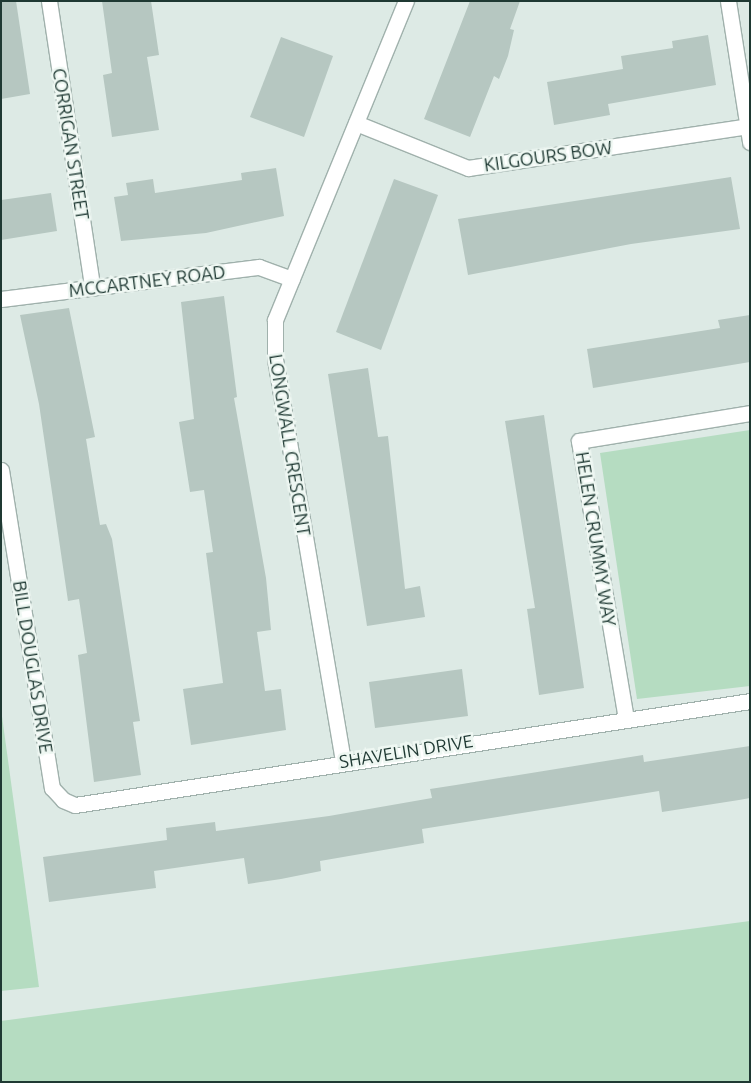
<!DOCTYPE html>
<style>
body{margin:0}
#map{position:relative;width:751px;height:1083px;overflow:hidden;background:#ddeae5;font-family:Ubuntu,sans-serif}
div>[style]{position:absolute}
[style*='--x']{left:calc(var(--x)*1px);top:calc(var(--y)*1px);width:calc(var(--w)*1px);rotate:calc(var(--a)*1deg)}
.green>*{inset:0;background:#b5dcc1}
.building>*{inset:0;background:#b6c7c1}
.roads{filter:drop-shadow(1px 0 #a0b1ac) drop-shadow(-1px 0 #a0b1ac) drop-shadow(0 1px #a0b1ac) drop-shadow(0 -1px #a0b1ac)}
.minor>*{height:15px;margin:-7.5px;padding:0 7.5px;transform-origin:7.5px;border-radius:7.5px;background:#fff}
span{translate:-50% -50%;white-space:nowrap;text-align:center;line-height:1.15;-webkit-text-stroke:5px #eef7f2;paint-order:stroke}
.street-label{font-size:18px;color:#1f3933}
.frame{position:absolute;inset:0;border:2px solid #1f3933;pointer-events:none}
</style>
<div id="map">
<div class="green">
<div style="clip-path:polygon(750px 430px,750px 686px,637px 699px,600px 453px)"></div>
<div style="clip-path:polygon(1px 709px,39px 987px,1px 991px)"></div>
<div style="clip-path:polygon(750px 921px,750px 1082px,1px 1082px,1px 1021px)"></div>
</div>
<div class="building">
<div style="clip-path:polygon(16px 1px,30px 94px,1px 99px,1px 2px)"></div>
<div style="clip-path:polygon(102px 1px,151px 1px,159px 55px,147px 57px,159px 130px,112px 137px,103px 75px,112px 73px)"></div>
<div style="clip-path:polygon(470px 1px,520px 1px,510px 29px,514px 30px,508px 56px,499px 79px,494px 76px,470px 137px,424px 119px)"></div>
<div style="clip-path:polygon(708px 35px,716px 85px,608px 104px,610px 115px,554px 125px,547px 82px,623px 69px,621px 56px,673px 48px,672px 41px)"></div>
<div style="clip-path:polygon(281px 37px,333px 56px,304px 137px,250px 117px)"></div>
<div style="clip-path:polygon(276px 168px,284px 216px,206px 233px,121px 241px,114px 197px,128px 195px,126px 183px,153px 179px,155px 193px,242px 180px,241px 173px)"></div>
<div style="clip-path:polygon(731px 177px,740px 229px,631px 244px,468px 275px,458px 219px)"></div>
<div style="clip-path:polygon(394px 179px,438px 195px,381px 350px,336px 332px)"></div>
<div style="clip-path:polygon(51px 193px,57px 231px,1px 240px,1px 200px)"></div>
<div style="clip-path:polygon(224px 296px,237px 397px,234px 398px,266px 578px,271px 630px,257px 632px,265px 691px,281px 689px,286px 730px,191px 745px,183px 689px,223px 683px,206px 553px,213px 552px,204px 490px,190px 492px,179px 422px,194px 419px,181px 302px)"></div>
<div style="clip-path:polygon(69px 308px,95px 437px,86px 439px,100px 525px,106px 524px,112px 539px,140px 721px,133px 722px,141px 775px,94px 782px,78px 655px,87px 653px,79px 599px,68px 601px,39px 404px,20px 315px)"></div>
<div style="clip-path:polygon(750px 315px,750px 362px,593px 388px,587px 349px,720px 328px,718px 320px)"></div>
<div style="clip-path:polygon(368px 368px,378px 437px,388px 436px,405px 589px,420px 586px,425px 617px,367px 626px,328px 374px)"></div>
<div style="clip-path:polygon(544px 415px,584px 688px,539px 695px,527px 609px,535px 608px,505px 421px)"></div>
<div style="clip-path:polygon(462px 669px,468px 716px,375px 728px,369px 682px)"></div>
<div style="clip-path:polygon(750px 746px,750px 798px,739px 800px,662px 812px,659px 791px,422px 829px,424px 843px,320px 861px,321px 871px,281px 879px,248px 884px,244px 858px,154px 871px,156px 888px,49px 902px,43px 857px,167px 840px,166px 828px,215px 822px,216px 831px,329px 816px,432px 798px,430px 789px,456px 785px,643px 755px,644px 762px)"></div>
</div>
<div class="roads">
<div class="minor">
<div style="--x:49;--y:1;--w:288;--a:81.4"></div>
<div style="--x:728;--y:1;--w:143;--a:81.1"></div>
<div style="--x:356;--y:123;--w:121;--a:21.9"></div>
<div style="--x:468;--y:168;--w:285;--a:-8.5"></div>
<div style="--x:1;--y:299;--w:260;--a:-7.1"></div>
<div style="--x:259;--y:267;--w:35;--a:20"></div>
<div style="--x:1;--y:470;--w:322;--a:80.9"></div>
<div style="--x:52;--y:788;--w:16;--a:47"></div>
<div style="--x:63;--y:800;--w:13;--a:23"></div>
<div style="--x:75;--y:805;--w:683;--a:-8.76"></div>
<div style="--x:626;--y:719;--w:282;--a:-99.6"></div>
<div style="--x:579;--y:441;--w:173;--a:-9.3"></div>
<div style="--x:343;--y:761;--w:406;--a:-99.6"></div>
<div style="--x:275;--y:361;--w:41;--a:-90"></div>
<div style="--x:275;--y:320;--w:345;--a:-67.7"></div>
</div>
</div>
<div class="street-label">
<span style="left:71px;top:144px;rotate:81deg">CORRIGAN STREET</span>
<span style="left:548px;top:156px;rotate:-8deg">KILGOURS BOW</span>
<span style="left:147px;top:281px;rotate:-7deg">MCCARTNEY ROAD</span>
<span style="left:290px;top:445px;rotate:81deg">LONGWALL CRESCENT</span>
<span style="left:596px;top:539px;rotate:81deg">HELEN CRUMMY WAY</span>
<span style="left:33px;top:667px;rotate:81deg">BILL DOUGLAS DRIVE</span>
<span style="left:406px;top:751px;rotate:-9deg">SHAVELIN DRIVE</span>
</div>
<div class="frame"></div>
</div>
